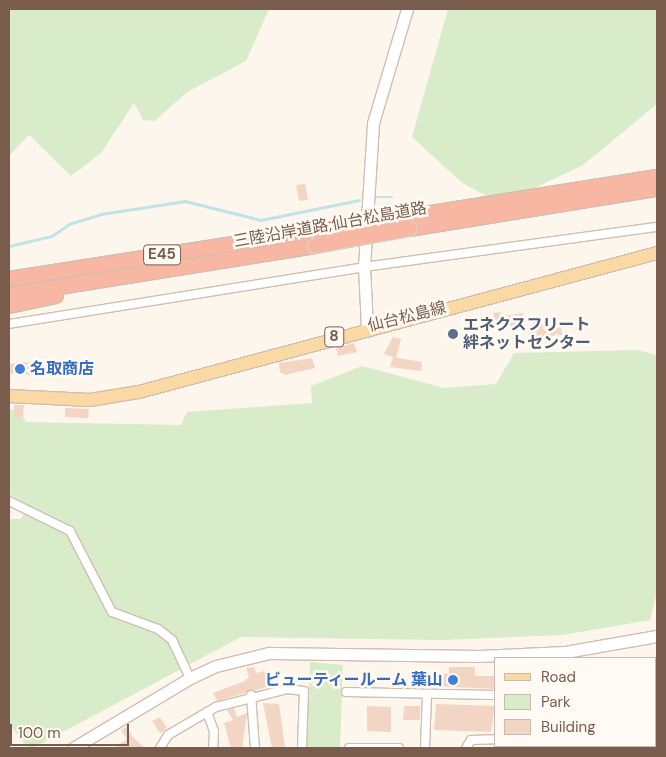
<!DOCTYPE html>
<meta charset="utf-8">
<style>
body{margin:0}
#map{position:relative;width:666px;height:757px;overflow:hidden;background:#fdf6ec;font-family:"DM Sans","Noto Sans JP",sans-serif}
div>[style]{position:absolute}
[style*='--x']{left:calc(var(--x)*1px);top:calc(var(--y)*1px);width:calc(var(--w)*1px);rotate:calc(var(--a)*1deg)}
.green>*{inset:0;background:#d8ecc9}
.stream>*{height:2.5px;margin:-1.25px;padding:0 1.25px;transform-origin:1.25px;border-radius:1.25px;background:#bfe3e8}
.building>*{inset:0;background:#f3d5c3}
.roads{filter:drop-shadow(1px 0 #d1beb0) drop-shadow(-1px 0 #d1beb0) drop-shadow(0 1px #d1beb0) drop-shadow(0 -1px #d1beb0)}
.street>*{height:8px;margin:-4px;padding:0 4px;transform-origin:4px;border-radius:4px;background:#fff}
.secondary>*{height:11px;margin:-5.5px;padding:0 5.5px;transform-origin:5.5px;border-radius:5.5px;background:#fff}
.primary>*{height:12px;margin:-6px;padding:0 6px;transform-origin:6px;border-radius:6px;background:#fbd9a5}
.highway>*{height:14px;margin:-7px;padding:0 7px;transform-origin:7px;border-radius:7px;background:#f7b7a3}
.bridges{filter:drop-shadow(1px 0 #dad1cd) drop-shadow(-1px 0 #dad1cd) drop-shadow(0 1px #dad1cd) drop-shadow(0 -1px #dad1cd)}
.highway-bridge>*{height:14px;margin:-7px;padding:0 7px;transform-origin:7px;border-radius:7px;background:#f7b7a3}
.dots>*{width:14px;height:14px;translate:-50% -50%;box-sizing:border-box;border:2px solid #fffaf3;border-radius:50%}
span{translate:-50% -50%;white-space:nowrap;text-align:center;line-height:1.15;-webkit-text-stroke:5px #fffaf3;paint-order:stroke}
.shield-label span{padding:1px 4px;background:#fffaf3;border:1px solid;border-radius:4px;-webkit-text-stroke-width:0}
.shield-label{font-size:15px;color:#7a5c4d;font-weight:700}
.street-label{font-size:16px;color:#7a5c4d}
.service-label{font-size:16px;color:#4e5e75;font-weight:700}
.left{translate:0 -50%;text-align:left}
.shop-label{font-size:16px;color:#366cbe;font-weight:700}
.right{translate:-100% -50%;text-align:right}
.frame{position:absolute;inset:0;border:10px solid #7a5c4d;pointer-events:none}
.legend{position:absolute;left:494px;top:657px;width:162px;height:90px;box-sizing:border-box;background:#fffaf3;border:1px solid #cabbb1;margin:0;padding:6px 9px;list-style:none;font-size:15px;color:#7a5c4d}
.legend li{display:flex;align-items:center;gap:10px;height:25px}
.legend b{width:25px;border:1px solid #cabbb1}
.scale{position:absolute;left:10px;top:724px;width:119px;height:22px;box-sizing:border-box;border:2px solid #7a5c4d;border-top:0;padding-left:6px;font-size:15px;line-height:18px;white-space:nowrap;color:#7a5c4d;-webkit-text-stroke:4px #fffaf3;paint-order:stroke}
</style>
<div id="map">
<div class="green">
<div style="clip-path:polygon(9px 9px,269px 9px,246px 61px,187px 92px,155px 121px,143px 120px,134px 103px,101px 153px,71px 176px,29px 135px,9px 156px)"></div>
<div style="clip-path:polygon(448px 9px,657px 9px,657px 104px,583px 165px,518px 196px,490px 198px,461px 182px,412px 137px)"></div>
<div style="clip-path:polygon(638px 350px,657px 355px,657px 592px,650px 620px,563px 635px,442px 640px,241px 637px,33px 748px,28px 748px,9px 724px,9px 519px,21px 519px,28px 505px,9px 494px,9px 409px,19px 410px,26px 422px,181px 425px,187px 412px,312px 403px,311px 386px,362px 366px,444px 388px,496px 384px,514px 353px)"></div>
<div style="clip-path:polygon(310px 662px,343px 665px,340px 748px,306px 748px)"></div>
</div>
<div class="stream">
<div style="--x:376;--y:197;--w:16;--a:0"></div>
<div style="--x:9;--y:246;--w:44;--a:-13.1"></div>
<div style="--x:52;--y:236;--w:21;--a:-35"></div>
<div style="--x:69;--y:224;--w:34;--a:-17"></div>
<div style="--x:101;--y:214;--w:85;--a:-8.8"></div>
<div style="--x:185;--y:201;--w:78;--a:14"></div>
<div style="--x:261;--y:220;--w:100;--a:-11.5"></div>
</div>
<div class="building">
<div style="clip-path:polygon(305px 184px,308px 200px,299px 201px,296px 185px)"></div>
<div style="clip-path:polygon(501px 312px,502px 316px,523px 313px,524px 324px,496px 328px,493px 313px)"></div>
<div style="clip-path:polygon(561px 324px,562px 335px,529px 338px,528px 326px)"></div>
<div style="clip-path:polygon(393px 337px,401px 339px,396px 358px,384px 354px)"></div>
<div style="clip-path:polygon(354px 343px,357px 352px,338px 356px,336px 348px)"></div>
<div style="clip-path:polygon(393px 357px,422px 362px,421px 371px,390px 367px)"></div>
<div style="clip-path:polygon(312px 358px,315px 368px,285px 375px,280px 372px,279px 363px)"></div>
<div style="clip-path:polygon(22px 362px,42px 364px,41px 376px,9px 373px,9px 364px)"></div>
<div style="clip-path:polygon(14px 405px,24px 405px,23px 417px,14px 417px)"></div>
<div style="clip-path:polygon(65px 408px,89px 409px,88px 418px,65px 417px)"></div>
<div style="clip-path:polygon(254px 667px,256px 673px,269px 670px,274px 685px,217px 701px,213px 693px,245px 681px,249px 677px,246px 668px)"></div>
<div style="clip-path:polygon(449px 667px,475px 667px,475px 676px,495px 676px,495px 689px,433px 686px,433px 673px,449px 674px)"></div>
<div style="clip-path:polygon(263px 703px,279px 704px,285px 748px,272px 748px)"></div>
<div style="clip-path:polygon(436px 704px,495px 706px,491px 732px,434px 730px)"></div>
<div style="clip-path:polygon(367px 706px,391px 707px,391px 732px,367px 731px)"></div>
<div style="clip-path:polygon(404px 706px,420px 706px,420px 720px,403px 720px)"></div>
<div style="clip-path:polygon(234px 708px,237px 717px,247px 713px,242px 748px,231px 748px,224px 723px,233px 720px,227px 710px)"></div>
<div style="clip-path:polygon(160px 717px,167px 728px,160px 733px,152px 721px)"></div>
<div style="clip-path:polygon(127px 727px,132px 736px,145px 748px,114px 748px,127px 739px,121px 730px)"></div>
</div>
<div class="roads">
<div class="street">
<div style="--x:9;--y:324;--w:360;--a:-9.1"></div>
<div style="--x:364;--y:267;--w:296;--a:-7.8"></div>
<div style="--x:9;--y:501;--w:68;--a:26.2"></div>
<div style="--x:70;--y:531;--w:91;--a:62.6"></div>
<div style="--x:112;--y:612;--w:49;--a:20.3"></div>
<div style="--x:158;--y:629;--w:18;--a:38"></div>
<div style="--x:172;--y:640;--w:42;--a:64.7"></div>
<div style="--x:346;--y:692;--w:149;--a:1.2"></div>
<div style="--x:251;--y:695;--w:53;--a:85.7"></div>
<div style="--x:207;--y:712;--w:20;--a:70"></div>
<div style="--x:214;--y:731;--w:17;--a:93"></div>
<div style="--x:514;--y:746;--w:2;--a:90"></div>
<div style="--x:160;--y:748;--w:15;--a:-58"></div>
<div style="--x:168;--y:735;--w:56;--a:-30.3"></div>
<div style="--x:216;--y:707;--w:73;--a:-14.2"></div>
<div style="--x:287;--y:689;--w:17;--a:7"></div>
<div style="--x:304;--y:691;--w:57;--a:92"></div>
<div style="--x:349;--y:748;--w:50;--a:0"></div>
<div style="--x:425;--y:748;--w:53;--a:-87.8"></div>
<div style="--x:466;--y:748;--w:9;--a:-58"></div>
<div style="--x:471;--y:740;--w:24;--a:-2"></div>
</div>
<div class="secondary">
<div style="--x:367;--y:327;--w:60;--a:-92.9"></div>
<div style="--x:364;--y:267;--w:144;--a:-86.4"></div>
<div style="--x:373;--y:123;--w:119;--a:-73.4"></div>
<div style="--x:73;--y:748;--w:136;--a:-30.9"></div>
<div style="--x:190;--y:678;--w:29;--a:-25"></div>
<div style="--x:216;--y:666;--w:55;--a:-13.8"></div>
<div style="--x:269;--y:653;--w:210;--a:0.8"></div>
<div style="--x:479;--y:656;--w:86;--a:-2.7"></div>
<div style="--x:565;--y:652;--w:93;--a:-9.9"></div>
<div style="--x:563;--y:748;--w:2;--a:-90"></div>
</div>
<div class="primary">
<div style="--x:9;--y:396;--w:81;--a:2.8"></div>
<div style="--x:90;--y:400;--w:50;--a:-9.3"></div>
<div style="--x:139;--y:392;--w:536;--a:-15.02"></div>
</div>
<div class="highway">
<div style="--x:406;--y:217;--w:254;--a:-9.1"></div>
<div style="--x:409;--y:229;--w:251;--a:-9.2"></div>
<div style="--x:9;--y:279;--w:311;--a:-8.9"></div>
<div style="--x:9;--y:295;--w:310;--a:-9.1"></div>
<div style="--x:9;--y:306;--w:48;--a:-12"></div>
</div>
</div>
<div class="bridges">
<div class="highway-bridge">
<div style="--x:316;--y:231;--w:91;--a:-8.8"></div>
<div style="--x:315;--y:246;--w:96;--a:-10.3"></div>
</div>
</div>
<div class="dots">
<div style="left:453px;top:334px;background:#5c6f8a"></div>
<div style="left:20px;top:369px;background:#3f7fe0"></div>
<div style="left:453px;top:680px;background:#3f7fe0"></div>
</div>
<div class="shield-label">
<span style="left:162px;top:255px">E45</span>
<span style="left:334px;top:337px">8</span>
</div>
<div class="street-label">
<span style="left:330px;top:225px;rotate:-10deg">三陸沿岸道路;仙台松島道路</span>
<span style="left:407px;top:317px;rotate:-14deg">仙台松島線</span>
</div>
<div class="service-label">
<span class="left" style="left:463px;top:334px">エネクスフリート<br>絆ネットセンター</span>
</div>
<div class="shop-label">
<span class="left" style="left:30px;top:369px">名取商店</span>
<span class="right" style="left:443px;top:680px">ビューティールーム 葉山</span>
</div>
<div class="frame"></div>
<ul class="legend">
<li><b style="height:6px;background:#fbd9a5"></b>Road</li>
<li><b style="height:14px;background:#d8ecc9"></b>Park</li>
<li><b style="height:14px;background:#f3d5c3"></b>Building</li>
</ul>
<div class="scale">100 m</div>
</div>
